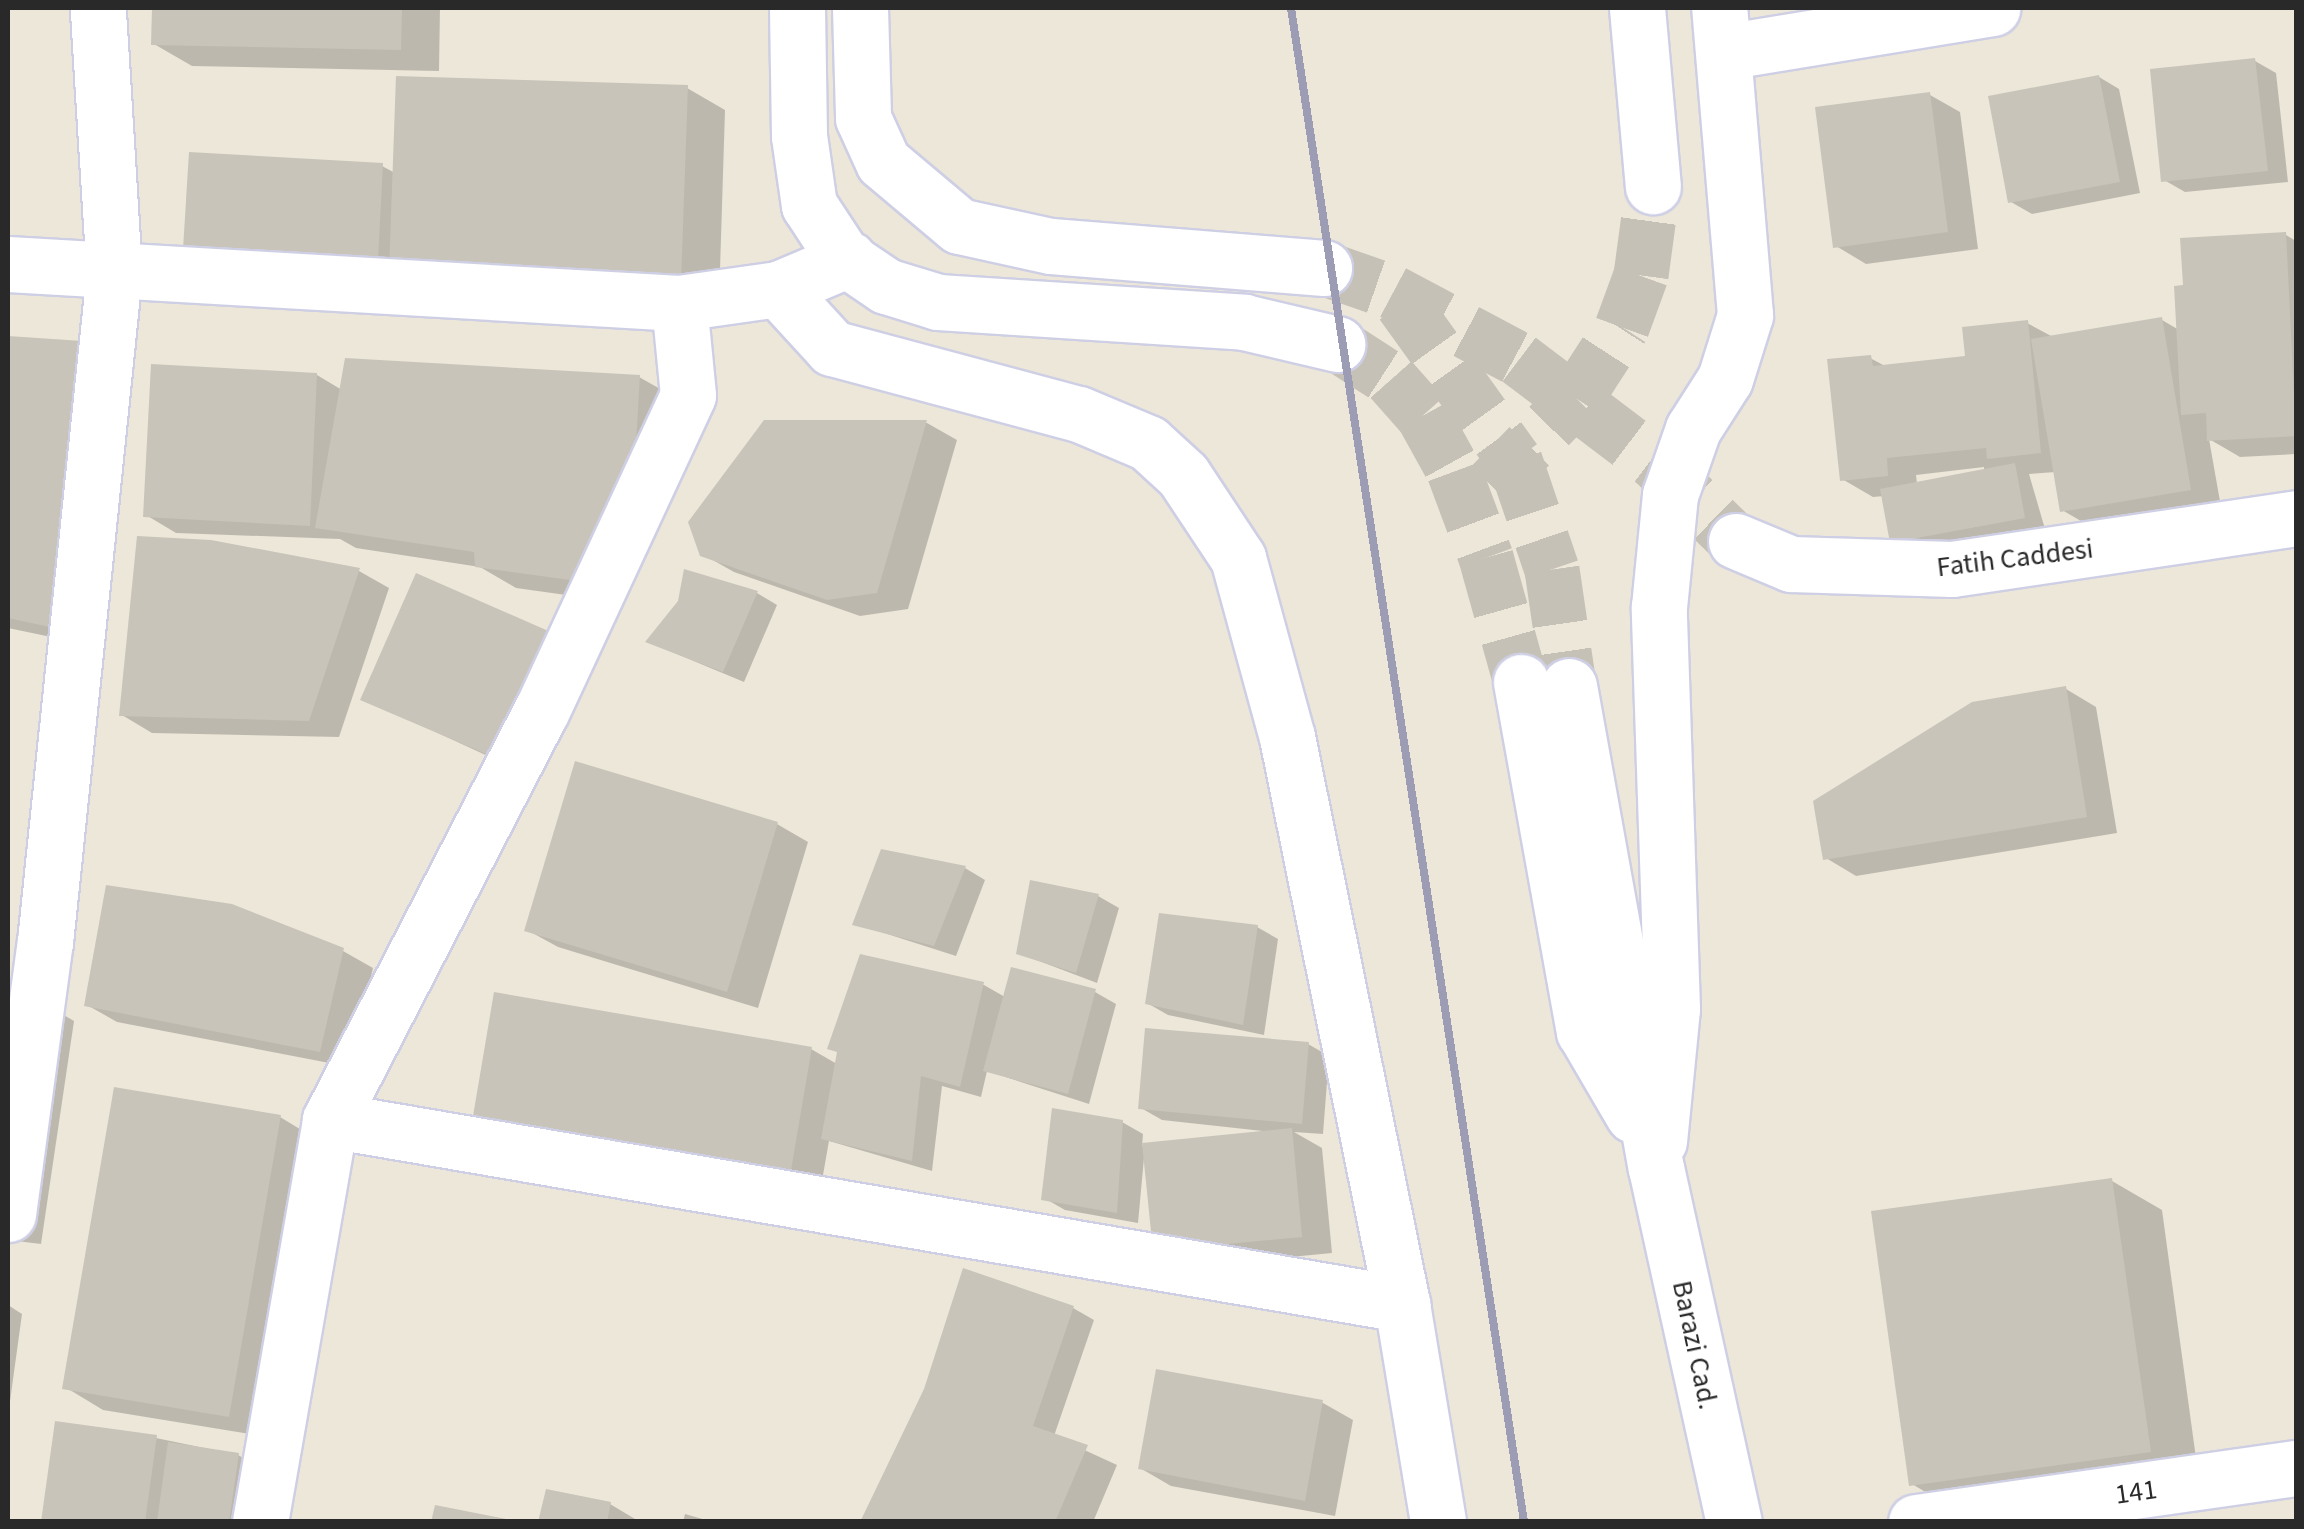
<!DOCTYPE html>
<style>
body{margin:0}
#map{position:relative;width:2304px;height:1529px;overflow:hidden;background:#ede7d9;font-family:"Source Sans 3",sans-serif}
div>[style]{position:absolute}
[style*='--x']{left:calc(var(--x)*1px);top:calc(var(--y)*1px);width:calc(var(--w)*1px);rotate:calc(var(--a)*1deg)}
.shadow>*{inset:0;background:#0003}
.building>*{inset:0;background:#c8c4b9}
.secondary-tunnel>*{height:55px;margin-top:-27.5px;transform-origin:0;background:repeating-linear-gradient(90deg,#c6c1b6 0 55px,transparent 0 83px)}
.roads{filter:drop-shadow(2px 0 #cecfe4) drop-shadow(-2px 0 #cecfe4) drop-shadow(0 2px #cecfe4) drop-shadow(0 -2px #cecfe4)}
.street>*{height:55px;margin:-27.5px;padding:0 27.5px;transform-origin:27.5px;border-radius:27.5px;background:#fff}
.secondary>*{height:55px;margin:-27.5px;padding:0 27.5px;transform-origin:27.5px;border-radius:27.5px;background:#fff}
.rail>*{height:8px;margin:-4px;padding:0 4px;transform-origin:4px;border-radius:4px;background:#9c9cb5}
span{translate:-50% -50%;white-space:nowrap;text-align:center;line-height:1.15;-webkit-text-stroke:10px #fff;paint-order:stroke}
.street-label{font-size:28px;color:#292929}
.frame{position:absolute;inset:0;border:10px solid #292929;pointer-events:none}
</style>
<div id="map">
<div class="shadow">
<div style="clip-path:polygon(154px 8px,440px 8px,439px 71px,192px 66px,154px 44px)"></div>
<div style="clip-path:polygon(2255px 61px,2276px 73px,2288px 182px,2185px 192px,2164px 180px)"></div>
<div style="clip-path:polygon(2099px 77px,2119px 89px,2140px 193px,2032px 214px,2011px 202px)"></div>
<div style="clip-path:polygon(687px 88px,725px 110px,719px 302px,216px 265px,382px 166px,395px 173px)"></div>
<div style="clip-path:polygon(1930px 95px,1960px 112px,1978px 249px,1866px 264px,1836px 246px)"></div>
<div style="clip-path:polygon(evenodd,2286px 235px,2296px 241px,2296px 454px,2240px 457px,2209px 439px,2221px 507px,2093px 528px,2062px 510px,2056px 472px,2029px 474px,2045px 529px,1914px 554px,1893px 542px,1884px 496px,1873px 497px,1842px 479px,1870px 358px,1887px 367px,1968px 358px,2027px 323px,2053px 337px,2162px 320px,2179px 330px,2286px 235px,1984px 467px,1984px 471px,1917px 484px,1916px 475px,1984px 467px)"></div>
<div style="clip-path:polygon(8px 338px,82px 344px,80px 643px,8px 628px)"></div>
<div style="clip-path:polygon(317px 375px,342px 390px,639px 377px,678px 399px,616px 602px,516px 588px,480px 567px,356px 548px,340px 539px,176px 533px,146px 515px)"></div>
<div style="clip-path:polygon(765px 423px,927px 423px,957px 440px,908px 609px,860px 616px,734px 572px,702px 554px)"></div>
<div style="clip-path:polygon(359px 571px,389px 588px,339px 737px,152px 733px,122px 715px)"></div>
<div style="clip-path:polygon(417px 577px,529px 775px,364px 699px)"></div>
<div style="clip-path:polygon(757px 593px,777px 605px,744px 682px,648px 642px,681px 602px)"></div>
<div style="clip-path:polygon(2066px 689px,2096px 707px,2117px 833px,1856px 876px,1826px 858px)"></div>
<div style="clip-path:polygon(777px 824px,808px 842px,758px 1008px,558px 947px,527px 930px)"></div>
<div style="clip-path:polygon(965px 868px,985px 880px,956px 956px,856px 924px)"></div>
<div style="clip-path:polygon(1098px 896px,1119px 908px,1097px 983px,1018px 953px)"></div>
<div style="clip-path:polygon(1257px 927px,1278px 939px,1264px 1035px,1168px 1015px,1147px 1003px)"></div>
<div style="clip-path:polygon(343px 951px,373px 968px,350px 1067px,117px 1022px,87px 1005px)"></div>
<div style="clip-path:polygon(862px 957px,984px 985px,1005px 997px,1095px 992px,1116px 1004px,1089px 1104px,987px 1071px,981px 1097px,942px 1086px,932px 1171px,829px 1141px,820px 1192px,505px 1138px,811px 1049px,837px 1064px)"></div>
<div style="clip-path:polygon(8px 994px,35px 998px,74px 1021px,41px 1244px,8px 1240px)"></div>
<div style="clip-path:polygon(1308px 1044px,1329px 1056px,1323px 1134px,1294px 1132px,1322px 1148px,1332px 1253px,1186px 1267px,1145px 1147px,1138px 1223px,1065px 1210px,1044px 1198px,1122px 1122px,1143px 1134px,1142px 1146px,1272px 1132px,1162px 1120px,1141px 1108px)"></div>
<div style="clip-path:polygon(280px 1117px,318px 1140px,268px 1437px,103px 1410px,65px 1387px)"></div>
<div style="clip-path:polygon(2112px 1181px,2162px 1210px,2199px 1480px,1961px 1513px,1912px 1484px)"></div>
<div style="clip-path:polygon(8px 1305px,22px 1314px,8px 1416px)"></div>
<div style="clip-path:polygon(1073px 1308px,1094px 1320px,1054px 1436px,1117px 1465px,1093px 1522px,862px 1522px,927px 1389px)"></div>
<div style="clip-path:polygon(1158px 1372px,1323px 1403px,1353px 1420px,1335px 1516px,1171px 1486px,1140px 1468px)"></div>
<div style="clip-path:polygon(156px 1438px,238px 1455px,259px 1467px,251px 1522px,43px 1522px)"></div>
<div style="clip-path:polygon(610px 1504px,640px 1522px,541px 1522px)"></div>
<div style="clip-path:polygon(685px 1514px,713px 1522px,683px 1522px)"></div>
</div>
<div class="building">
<div style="clip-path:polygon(152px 8px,402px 8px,401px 50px,151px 45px)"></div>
<div style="clip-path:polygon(2255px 58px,2268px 171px,2161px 182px,2150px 69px)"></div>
<div style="clip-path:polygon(2099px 75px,2120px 182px,2008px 203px,1988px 96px)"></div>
<div style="clip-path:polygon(396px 76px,688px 85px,681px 281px,389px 272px)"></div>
<div style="clip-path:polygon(1930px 92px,1948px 232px,1833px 248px,1815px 107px)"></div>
<div style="clip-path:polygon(189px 152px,383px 163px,378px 260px,183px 249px)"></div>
<div style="clip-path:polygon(2286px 232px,2296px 436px,2207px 441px,2206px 413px,2181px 415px,2174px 286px,2183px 285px,2180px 238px)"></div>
<div style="clip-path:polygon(2162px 317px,2191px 490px,2060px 512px,2031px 339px)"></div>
<div style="clip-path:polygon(2028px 320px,2041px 453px,1987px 459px,1986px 448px,1887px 458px,1888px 476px,1840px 481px,1827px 359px,1871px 355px,1873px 366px,1965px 356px,1962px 327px)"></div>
<div style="clip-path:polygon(8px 336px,82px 341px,50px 627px,8px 618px)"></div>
<div style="clip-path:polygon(345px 358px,640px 375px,635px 460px,577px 581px,475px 567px,474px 552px,315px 528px)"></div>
<div style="clip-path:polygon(151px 364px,317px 373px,310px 526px,143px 517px)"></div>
<div style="clip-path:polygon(764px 420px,927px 420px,877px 593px,827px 600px,700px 556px,688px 522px)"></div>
<div style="clip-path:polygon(2015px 463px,2025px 518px,1890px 543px,1880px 489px)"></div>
<div style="clip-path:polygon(137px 536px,211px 540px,360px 568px,309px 721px,119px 716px)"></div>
<div style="clip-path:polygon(684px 569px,758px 591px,723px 672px,645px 642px,678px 601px)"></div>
<div style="clip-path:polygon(416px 573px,553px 633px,498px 759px,360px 700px)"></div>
<div style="clip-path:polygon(2066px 686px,2087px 817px,1823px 860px,1813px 801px,1972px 702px)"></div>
<div style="clip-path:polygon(575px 761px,778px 822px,727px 992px,524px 931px)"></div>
<div style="clip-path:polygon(881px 849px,966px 866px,934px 946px,852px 925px)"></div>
<div style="clip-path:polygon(1030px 880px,1099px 894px,1076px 973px,1016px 954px)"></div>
<div style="clip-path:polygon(106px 885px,232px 904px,344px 948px,320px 1052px,84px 1006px)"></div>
<div style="clip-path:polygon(1159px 913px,1258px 925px,1243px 1025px,1145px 1004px)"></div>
<div style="clip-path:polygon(860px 954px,984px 982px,960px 1087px,921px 1076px,912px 1161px,821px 1139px,837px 1052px,827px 1049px)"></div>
<div style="clip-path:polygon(1011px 967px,1096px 989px,1068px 1094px,983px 1071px)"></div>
<div style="clip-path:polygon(494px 992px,812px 1047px,790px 1176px,472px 1122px)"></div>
<div style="clip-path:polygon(1145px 1028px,1309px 1042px,1302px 1124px,1138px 1109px)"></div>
<div style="clip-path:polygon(114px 1087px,281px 1115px,229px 1417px,62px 1389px)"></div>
<div style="clip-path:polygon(1052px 1108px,1123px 1120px,1117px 1213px,1041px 1200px)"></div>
<div style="clip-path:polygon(1292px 1128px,1302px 1237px,1153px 1251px,1142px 1143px)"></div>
<div style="clip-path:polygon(2112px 1178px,2151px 1452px,1909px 1486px,1871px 1211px)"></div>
<div style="clip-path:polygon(963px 1268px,1074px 1306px,1033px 1426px,1088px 1445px,1055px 1522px,860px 1522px,924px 1389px)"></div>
<div style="clip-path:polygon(1156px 1369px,1323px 1400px,1305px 1501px,1138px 1469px)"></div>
<div style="clip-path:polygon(55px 1421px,157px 1435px,145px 1522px,41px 1522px)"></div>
<div style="clip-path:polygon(168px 1442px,239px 1453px,229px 1522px,157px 1522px)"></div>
<div style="clip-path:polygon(546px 1489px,611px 1502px,607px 1522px,538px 1522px)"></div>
<div style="clip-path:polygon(435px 1505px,511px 1520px,511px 1522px,431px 1522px)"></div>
</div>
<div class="secondary-tunnel">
<div style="--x:1324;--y:268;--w:73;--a:19.2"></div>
<div style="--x:1393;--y:292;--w:143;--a:28"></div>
<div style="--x:1519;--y:359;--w:169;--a:37.1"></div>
<div style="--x:1654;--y:461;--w:115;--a:44.3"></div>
<div style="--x:1402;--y:303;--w:193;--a:54.3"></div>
<div style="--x:1515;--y:460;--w:115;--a:71.3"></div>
<div style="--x:1552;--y:569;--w:118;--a:81.7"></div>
<div style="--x:1337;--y:344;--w:64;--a:32.9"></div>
<div style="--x:1391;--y:379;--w:48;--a:48.4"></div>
<div style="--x:1423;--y:415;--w:64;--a:61"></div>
<div style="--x:1454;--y:471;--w:92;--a:69.6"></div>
<div style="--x:1486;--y:557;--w:130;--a:74.4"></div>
<div style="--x:1491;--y:485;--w:122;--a:-45.7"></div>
<div style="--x:1576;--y:398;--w:85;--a:-57.1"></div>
<div style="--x:1622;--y:327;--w:55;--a:-69.9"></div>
<div style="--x:1641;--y:275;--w:90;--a:-82.3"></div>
</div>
<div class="roads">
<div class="street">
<div style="--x:1724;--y:52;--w:272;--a:-9.3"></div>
<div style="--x:778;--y:289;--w:80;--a:47.5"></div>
<div style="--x:832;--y:348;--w:256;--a:15"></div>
<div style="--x:1079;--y:414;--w:75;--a:22.8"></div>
<div style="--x:1148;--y:443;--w:47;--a:42.4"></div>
<div style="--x:1183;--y:475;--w:100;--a:56.5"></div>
<div style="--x:1238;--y:558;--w:186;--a:74.7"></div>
<div style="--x:1287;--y:737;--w:579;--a:78.53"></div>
<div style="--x:1402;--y:1304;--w:221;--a:80.6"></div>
<div style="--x:330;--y:1120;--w:1088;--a:9.74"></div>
<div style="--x:1659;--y:1141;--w:133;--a:-84.4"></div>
<div style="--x:1672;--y:1009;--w:402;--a:-91.9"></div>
<div style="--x:1659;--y:607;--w:113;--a:-84.4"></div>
<div style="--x:1670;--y:495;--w:70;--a:-70.8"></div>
<div style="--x:1693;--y:429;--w:59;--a:-57.4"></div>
<div style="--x:1725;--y:379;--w:67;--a:-72.6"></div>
<div style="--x:1745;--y:315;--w:308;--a:-94.8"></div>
<div style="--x:8;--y:1214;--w:275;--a:-82.3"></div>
<div style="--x:45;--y:942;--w:673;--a:-84.11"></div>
<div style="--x:114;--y:273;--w:265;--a:-93.5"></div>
<div style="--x:260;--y:1522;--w:408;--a:-80.1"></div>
<div style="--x:330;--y:1120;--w:459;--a:-62.7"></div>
<div style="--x:541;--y:712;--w:349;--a:-65.1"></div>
<div style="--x:688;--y:395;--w:92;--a:-95.6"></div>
<div style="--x:1916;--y:1522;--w:384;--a:-8.1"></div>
</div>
<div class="secondary">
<div style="--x:797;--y:8;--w:128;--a:89.1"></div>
<div style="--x:799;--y:136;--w:70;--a:81.8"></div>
<div style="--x:809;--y:205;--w:62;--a:56.8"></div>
<div style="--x:843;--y:257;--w:52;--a:34"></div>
<div style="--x:886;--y:286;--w:54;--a:17.1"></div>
<div style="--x:938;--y:302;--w:307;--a:3.7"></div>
<div style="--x:1244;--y:322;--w:96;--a:13.3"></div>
<div style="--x:860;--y:8;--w:110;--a:88.4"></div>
<div style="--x:863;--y:118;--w:48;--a:65.6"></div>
<div style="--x:883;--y:162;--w:99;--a:40.1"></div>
<div style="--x:959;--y:226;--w:94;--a:12.3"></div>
<div style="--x:1051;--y:246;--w:274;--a:4.6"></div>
<div style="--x:1637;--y:8;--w:179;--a:84.9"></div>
<div style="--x:8;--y:264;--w:672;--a:3.33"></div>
<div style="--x:679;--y:303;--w:100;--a:-8"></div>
<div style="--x:778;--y:289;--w:77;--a:-22.9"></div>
<div style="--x:1736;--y:541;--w:60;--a:22.7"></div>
<div style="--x:1791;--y:564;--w:161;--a:1.8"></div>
<div style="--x:1952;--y:569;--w:348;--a:-8.4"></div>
<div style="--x:1521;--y:682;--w:355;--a:79.8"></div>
<div style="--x:1584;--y:1031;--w:97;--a:59.7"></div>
<div style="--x:1569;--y:686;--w:490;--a:79.8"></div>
<div style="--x:1656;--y:1168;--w:362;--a:77.6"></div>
</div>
</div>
<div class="rail">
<div style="--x:1291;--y:8;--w:1532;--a:81.25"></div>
</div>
<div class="street-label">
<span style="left:2015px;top:558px;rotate:-7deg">Fatih Caddesi</span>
<span style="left:1695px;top:1345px;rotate:78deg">Barazi Cad.</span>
<span style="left:2136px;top:1492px;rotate:-8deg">141</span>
</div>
<div class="frame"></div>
</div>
